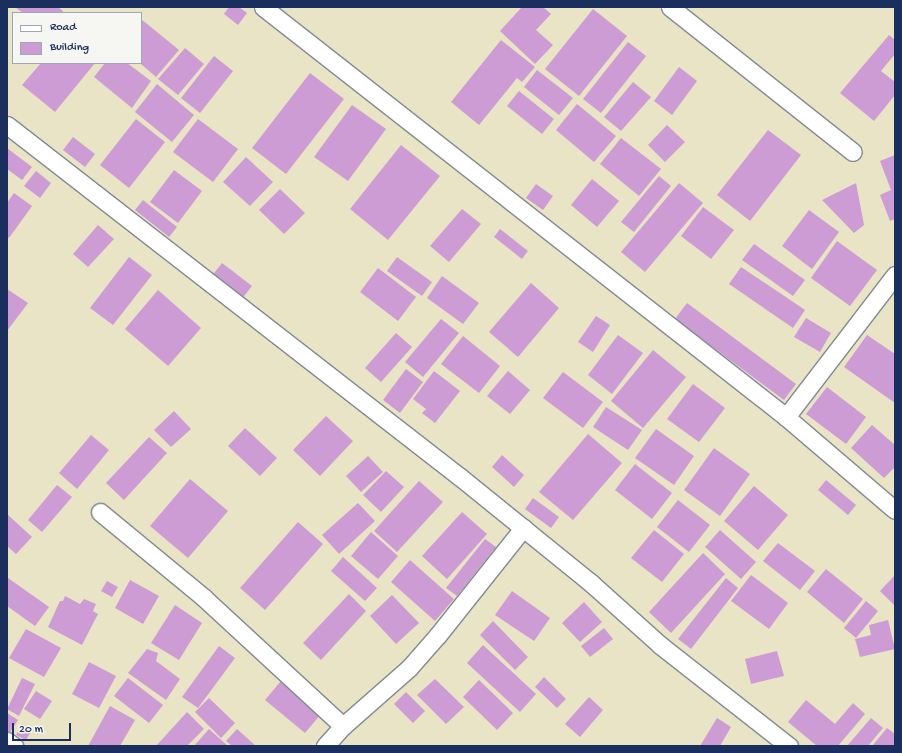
<!DOCTYPE html>
<style>
body{margin:0}
#map{position:relative;width:902px;height:753px;overflow:hidden;background:#e9e4c5;font-family:"Gochi Hand",sans-serif}
div>[style]{position:absolute}
[style*='--x']{left:calc(var(--x)*1px);top:calc(var(--y)*1px);width:calc(var(--w)*1px);rotate:calc(var(--a)*1deg)}
.building>*{inset:0;background:#cd9cd4}
.roads{filter:drop-shadow(1px 0 #828a92) drop-shadow(-1px 0 #828a92) drop-shadow(0 1px #828a92) drop-shadow(0 -1px #828a92)}
.street>*{height:17px;margin:-8.5px;padding:0 8.5px;transform-origin:8.5px;border-radius:8.5px;background:#fff}
span{translate:-50% -50%;white-space:nowrap;text-align:center;line-height:1.15;-webkit-text-stroke:3px #f6f6f2;paint-order:stroke}
.frame{position:absolute;inset:0;border:8px solid #1b2f5e;pointer-events:none}
.legend{position:absolute;left:12px;top:12px;width:130px;height:52px;box-sizing:border-box;background:#f6f6f2;border:1px solid #9ea6b7;margin:0;padding:5px 7px;list-style:none;font-size:12px;color:#1b2f5e}
.legend li{display:flex;align-items:center;gap:8px;height:20px}
.legend b{width:20px;border:1px solid #9ea6b7}
.scale{position:absolute;left:12px;top:723px;width:59px;height:18px;box-sizing:border-box;border:2px solid #1b2f5e;border-top:0;padding-left:5px;font-size:12px;line-height:14px;white-space:nowrap;color:#1b2f5e;-webkit-text-stroke:3px #f6f6f2;paint-order:stroke}
</style>
<div id="map">
<div class="building">
<div style="clip-path:polygon(15px 7px,58px 7px,63px 11px,62px 13px,23px 13px)"></div>
<div style="clip-path:polygon(229px 7px,239px 7px,247px 13px,238px 25px,224px 14px)"></div>
<div style="clip-path:polygon(522px 7px,543px 7px,551px 14px,536px 30px,553px 45px,535px 64px,500px 31px)"></div>
<div style="clip-path:polygon(593px 9px,627px 36px,579px 96px,545px 69px)"></div>
<div style="clip-path:polygon(141px 19px,179px 50px,156px 77px,141px 64px)"></div>
<div style="clip-path:polygon(889px 35px,895px 40px,895px 54px,881px 71px,895px 82px,895px 95px,874px 121px,840px 93px)"></div>
<div style="clip-path:polygon(501px 40px,535px 67px,522px 82px,517px 78px,479px 125px,451px 102px)"></div>
<div style="clip-path:polygon(628px 42px,646px 56px,601px 113px,583px 99px)"></div>
<div style="clip-path:polygon(185px 48px,204px 64px,178px 95px,158px 79px)"></div>
<div style="clip-path:polygon(214px 56px,233px 71px,200px 113px,181px 98px)"></div>
<div style="clip-path:polygon(41px 63px,95px 63px,55px 112px,22px 85px)"></div>
<div style="clip-path:polygon(105px 63px,127px 63px,151px 81px,132px 108px,94px 77px)"></div>
<div style="clip-path:polygon(679px 67px,697px 81px,672px 115px,654px 101px)"></div>
<div style="clip-path:polygon(537px 70px,573px 98px,559px 115px,524px 87px)"></div>
<div style="clip-path:polygon(310px 73px,344px 99px,286px 174px,252px 148px)"></div>
<div style="clip-path:polygon(633px 82px,651px 97px,621px 131px,604px 117px)"></div>
<div style="clip-path:polygon(157px 84px,194px 115px,172px 142px,135px 112px)"></div>
<div style="clip-path:polygon(519px 91px,554px 119px,542px 134px,507px 106px)"></div>
<div style="clip-path:polygon(577px 104px,616px 136px,594px 162px,556px 130px)"></div>
<div style="clip-path:polygon(352px 105px,386px 129px,348px 181px,314px 157px)"></div>
<div style="clip-path:polygon(136px 119px,165px 142px,129px 188px,100px 165px)"></div>
<div style="clip-path:polygon(198px 119px,238px 149px,213px 182px,173px 152px)"></div>
<div style="clip-path:polygon(667px 125px,685px 142px,665px 162px,648px 145px)"></div>
<div style="clip-path:polygon(768px 130px,801px 155px,750px 221px,717px 195px)"></div>
<div style="clip-path:polygon(73px 137px,95px 154px,85px 167px,63px 150px)"></div>
<div style="clip-path:polygon(621px 138px,661px 169px,639px 196px,600px 164px)"></div>
<div style="clip-path:polygon(401px 145px,440px 176px,388px 240px,350px 209px)"></div>
<div style="clip-path:polygon(7px 148px,32px 167px,22px 180px,7px 169px)"></div>
<div style="clip-path:polygon(895px 155px,895px 219px,890px 221px,880px 195px,891px 190px,880px 161px)"></div>
<div style="clip-path:polygon(246px 157px,273px 182px,250px 206px,223px 182px)"></div>
<div style="clip-path:polygon(174px 170px,202px 191px,178px 223px,150px 202px)"></div>
<div style="clip-path:polygon(36px 171px,51px 183px,40px 198px,24px 186px)"></div>
<div style="clip-path:polygon(659px 176px,671px 186px,634px 232px,621px 222px)"></div>
<div style="clip-path:polygon(592px 179px,619px 201px,597px 227px,571px 205px)"></div>
<div style="clip-path:polygon(679px 183px,703px 203px,645px 272px,621px 252px)"></div>
<div style="clip-path:polygon(856px 183px,864px 225px,854px 233px,822px 200px)"></div>
<div style="clip-path:polygon(536px 184px,553px 196px,543px 210px,526px 198px)"></div>
<div style="clip-path:polygon(280px 189px,305px 213px,284px 234px,259px 210px)"></div>
<div style="clip-path:polygon(14px 193px,32px 206px,9px 238px,7px 236px,7px 203px)"></div>
<div style="clip-path:polygon(143px 200px,177px 227px,169px 237px,135px 210px)"></div>
<div style="clip-path:polygon(703px 207px,734px 230px,711px 259px,681px 236px)"></div>
<div style="clip-path:polygon(462px 209px,481px 224px,449px 262px,430px 246px)"></div>
<div style="clip-path:polygon(809px 210px,839px 232px,812px 269px,782px 246px)"></div>
<div style="clip-path:polygon(98px 225px,114px 239px,88px 267px,73px 254px)"></div>
<div style="clip-path:polygon(500px 229px,528px 251px,522px 259px,494px 237px)"></div>
<div style="clip-path:polygon(837px 241px,877px 270px,850px 306px,811px 278px)"></div>
<div style="clip-path:polygon(754px 244px,805px 280px,793px 296px,742px 260px)"></div>
<div style="clip-path:polygon(129px 257px,152px 275px,113px 325px,90px 308px)"></div>
<div style="clip-path:polygon(397px 257px,432px 282px,422px 296px,387px 271px)"></div>
<div style="clip-path:polygon(222px 263px,252px 286px,241px 300px,211px 277px)"></div>
<div style="clip-path:polygon(741px 267px,805px 310px,793px 328px,729px 284px)"></div>
<div style="clip-path:polygon(378px 268px,416px 297px,398px 321px,360px 292px)"></div>
<div style="clip-path:polygon(442px 276px,479px 303px,463px 324px,427px 298px)"></div>
<div style="clip-path:polygon(531px 283px,559px 308px,518px 357px,489px 332px)"></div>
<div style="clip-path:polygon(7px 289px,28px 303px,7px 331px)"></div>
<div style="clip-path:polygon(158px 290px,201px 328px,168px 366px,125px 329px)"></div>
<div style="clip-path:polygon(687px 303px,796px 384px,784px 400px,675px 319px)"></div>
<div style="clip-path:polygon(596px 316px,610px 325px,593px 352px,578px 342px)"></div>
<div style="clip-path:polygon(806px 318px,831px 333px,820px 352px,794px 337px)"></div>
<div style="clip-path:polygon(441px 319px,459px 333px,423px 377px,405px 362px)"></div>
<div style="clip-path:polygon(396px 333px,412px 347px,381px 382px,365px 368px)"></div>
<div style="clip-path:polygon(618px 335px,643px 353px,612px 394px,588px 375px)"></div>
<div style="clip-path:polygon(867px 335px,895px 354px,895px 403px,844px 367px)"></div>
<div style="clip-path:polygon(463px 336px,500px 366px,479px 393px,441px 364px)"></div>
<div style="clip-path:polygon(653px 350px,686px 377px,643px 428px,611px 401px)"></div>
<div style="clip-path:polygon(406px 369px,423px 382px,400px 413px,383px 400px)"></div>
<div style="clip-path:polygon(434px 371px,460px 391px,435px 423px,422px 413px,426px 409px,413px 399px)"></div>
<div style="clip-path:polygon(508px 371px,530px 390px,510px 414px,487px 396px)"></div>
<div style="clip-path:polygon(563px 372px,603px 402px,583px 428px,543px 398px)"></div>
<div style="clip-path:polygon(693px 384px,725px 408px,699px 442px,667px 419px)"></div>
<div style="clip-path:polygon(827px 387px,866px 417px,846px 444px,806px 414px)"></div>
<div style="clip-path:polygon(606px 407px,642px 430px,628px 450px,593px 427px)"></div>
<div style="clip-path:polygon(174px 411px,191px 429px,171px 447px,154px 430px)"></div>
<div style="clip-path:polygon(326px 416px,353px 441px,320px 476px,293px 450px)"></div>
<div style="clip-path:polygon(872px 425px,895px 445px,895px 467px,884px 478px,851px 448px)"></div>
<div style="clip-path:polygon(245px 428px,277px 458px,260px 476px,228px 446px)"></div>
<div style="clip-path:polygon(656px 429px,694px 456px,674px 485px,635px 458px)"></div>
<div style="clip-path:polygon(588px 434px,622px 463px,573px 520px,539px 492px)"></div>
<div style="clip-path:polygon(91px 435px,109px 450px,77px 489px,59px 473px)"></div>
<div style="clip-path:polygon(149px 437px,167px 453px,124px 500px,106px 483px)"></div>
<div style="clip-path:polygon(714px 448px,750px 474px,720px 516px,684px 490px)"></div>
<div style="clip-path:polygon(502px 455px,524px 475px,514px 487px,492px 467px)"></div>
<div style="clip-path:polygon(368px 456px,383px 472px,361px 492px,346px 476px)"></div>
<div style="clip-path:polygon(635px 464px,672px 493px,652px 519px,615px 490px)"></div>
<div style="clip-path:polygon(386px 471px,404px 487px,381px 512px,363px 495px)"></div>
<div style="clip-path:polygon(190px 479px,228px 511px,188px 558px,150px 526px)"></div>
<div style="clip-path:polygon(826px 480px,856px 505px,848px 515px,818px 490px)"></div>
<div style="clip-path:polygon(419px 481px,443px 502px,397px 552px,374px 531px)"></div>
<div style="clip-path:polygon(57px 485px,72px 497px,42px 532px,28px 520px)"></div>
<div style="clip-path:polygon(754px 486px,788px 515px,758px 550px,724px 521px)"></div>
<div style="clip-path:polygon(533px 498px,559px 517px,551px 528px,525px 509px)"></div>
<div style="clip-path:polygon(678px 500px,710px 525px,689px 552px,657px 527px)"></div>
<div style="clip-path:polygon(358px 503px,375px 521px,339px 554px,322px 535px)"></div>
<div style="clip-path:polygon(462px 512px,487px 534px,447px 579px,422px 556px)"></div>
<div style="clip-path:polygon(7px 514px,32px 537px,16px 554px,7px 546px)"></div>
<div style="clip-path:polygon(298px 522px,323px 544px,265px 610px,240px 588px)"></div>
<div style="clip-path:polygon(654px 530px,684px 554px,662px 582px,631px 558px)"></div>
<div style="clip-path:polygon(720px 530px,756px 562px,741px 579px,705px 547px)"></div>
<div style="clip-path:polygon(371px 532px,398px 556px,378px 579px,351px 556px)"></div>
<div style="clip-path:polygon(485px 539px,496px 547px,457px 596px,446px 588px)"></div>
<div style="clip-path:polygon(778px 543px,815px 571px,800px 590px,763px 561px)"></div>
<div style="clip-path:polygon(703px 553px,725px 574px,671px 633px,649px 612px)"></div>
<div style="clip-path:polygon(343px 557px,377px 588px,365px 601px,331px 571px)"></div>
<div style="clip-path:polygon(410px 560px,454px 599px,435px 621px,391px 582px)"></div>
<div style="clip-path:polygon(826px 569px,863px 599px,844px 623px,807px 592px)"></div>
<div style="clip-path:polygon(751px 575px,788px 603px,769px 629px,731px 601px)"></div>
<div style="clip-path:polygon(895px 575px,895px 606px,880px 591px)"></div>
<div style="clip-path:polygon(8px 578px,49px 607px,35px 626px,7px 606px)"></div>
<div style="clip-path:polygon(726px 578px,738px 588px,691px 649px,678px 639px)"></div>
<div style="clip-path:polygon(130px 580px,159px 596px,143px 624px,115px 608px)"></div>
<div style="clip-path:polygon(107px 581px,118px 587px,112px 597px,101px 591px)"></div>
<div style="clip-path:polygon(512px 591px,550px 618px,534px 641px,495px 615px)"></div>
<div style="clip-path:polygon(349px 594px,366px 611px,321px 660px,303px 643px)"></div>
<div style="clip-path:polygon(392px 595px,419px 623px,396px 644px,370px 616px)"></div>
<div style="clip-path:polygon(65px 596px,80px 604px,84px 599px,96px 604px,93px 611px,98px 614px,82px 645px,48px 627px,60px 601px,63px 601px)"></div>
<div style="clip-path:polygon(866px 601px,878px 611px,856px 638px,844px 628px)"></div>
<div style="clip-path:polygon(584px 602px,602px 622px,580px 642px,562px 623px)"></div>
<div style="clip-path:polygon(175px 605px,202px 623px,179px 660px,151px 643px)"></div>
<div style="clip-path:polygon(888px 620px,895px 649px,860px 657px,855px 639px,871px 635px,869px 625px)"></div>
<div style="clip-path:polygon(493px 621px,528px 657px,515px 670px,480px 635px)"></div>
<div style="clip-path:polygon(604px 628px,613px 639px,590px 657px,581px 646px)"></div>
<div style="clip-path:polygon(26px 629px,61px 648px,44px 677px,9px 658px)"></div>
<div style="clip-path:polygon(483px 645px,536px 694px,520px 712px,467px 663px)"></div>
<div style="clip-path:polygon(219px 646px,235px 658px,198px 708px,182px 697px)"></div>
<div style="clip-path:polygon(147px 649px,158px 653px,156px 661px,180px 679px,166px 700px,128px 673px)"></div>
<div style="clip-path:polygon(777px 651px,784px 676px,751px 684px,745px 659px)"></div>
<div style="clip-path:polygon(89px 662px,116px 676px,99px 708px,72px 694px)"></div>
<div style="clip-path:polygon(544px 677px,566px 699px,557px 708px,535px 687px)"></div>
<div style="clip-path:polygon(22px 678px,35px 684px,19px 716px,7px 709px)"></div>
<div style="clip-path:polygon(128px 678px,163px 705px,149px 723px,114px 696px)"></div>
<div style="clip-path:polygon(435px 679px,464px 707px,446px 724px,417px 695px)"></div>
<div style="clip-path:polygon(479px 680px,513px 713px,497px 730px,463px 697px)"></div>
<div style="clip-path:polygon(281px 681px,321px 714px,305px 733px,265px 700px)"></div>
<div style="clip-path:polygon(36px 691px,52px 701px,40px 719px,24px 709px)"></div>
<div style="clip-path:polygon(406px 692px,425px 711px,413px 723px,394px 704px)"></div>
<div style="clip-path:polygon(589px 697px,603px 710px,580px 737px,565px 724px)"></div>
<div style="clip-path:polygon(209px 698px,235px 723px,221px 738px,195px 712px)"></div>
<div style="clip-path:polygon(806px 700px,835px 724px,853px 703px,865px 714px,838px 746px,817px 746px,788px 722px)"></div>
<div style="clip-path:polygon(110px 706px,135px 720px,120px 746px,88px 746px)"></div>
<div style="clip-path:polygon(187px 712px,204px 729px,187px 746px,156px 746px)"></div>
<div style="clip-path:polygon(7px 713px,18px 720px,9px 734px,7px 733px)"></div>
<div style="clip-path:polygon(717px 718px,731px 727px,720px 746px,700px 746px)"></div>
<div style="clip-path:polygon(871px 718px,883px 728px,868px 746px,847px 746px)"></div>
<div style="clip-path:polygon(22px 724px,32px 730px,26px 740px,16px 735px)"></div>
<div style="clip-path:polygon(887px 728px,895px 734px,895px 746px,872px 746px)"></div>
<div style="clip-path:polygon(209px 729px,228px 746px,194px 746px)"></div>
<div style="clip-path:polygon(237px 729px,256px 746px,232px 746px,226px 741px)"></div>
</div>
<div class="roads">
<div class="street">
<div style="--x:263;--y:7;--w:665;--a:38.09"></div>
<div style="--x:786;--y:417;--w:143;--a:40.5"></div>
<div style="--x:670;--y:7;--w:233;--a:38.4"></div>
<div style="--x:7;--y:125;--w:574;--a:37.85"></div>
<div style="--x:460;--y:477;--w:169;--a:39"></div>
<div style="--x:591;--y:583;--w:93;--a:41.9"></div>
<div style="--x:660;--y:645;--w:164;--a:38.1"></div>
<div style="--x:786;--y:417;--w:179;--a:-52.5"></div>
<div style="--x:100;--y:512;--w:134;--a:39.5"></div>
<div style="--x:203;--y:597;--w:190;--a:42.7"></div>
<div style="--x:7;--y:741;--w:9;--a:36"></div>
<div style="--x:325;--y:746;--w:27;--a:-48"></div>
<div style="--x:343;--y:726;--w:88;--a:-41.3"></div>
<div style="--x:409;--y:668;--w:44;--a:-48.7"></div>
<div style="--x:438;--y:635;--w:137;--a:-51.5"></div>
</div>
</div>
<div class="frame"></div>
<ul class="legend">
<li><b style="height:5px;background:#fff"></b>Road</li>
<li><b style="height:11px;background:#cd9cd4"></b>Building</li>
</ul>
<div class="scale">20 m</div>
</div>
